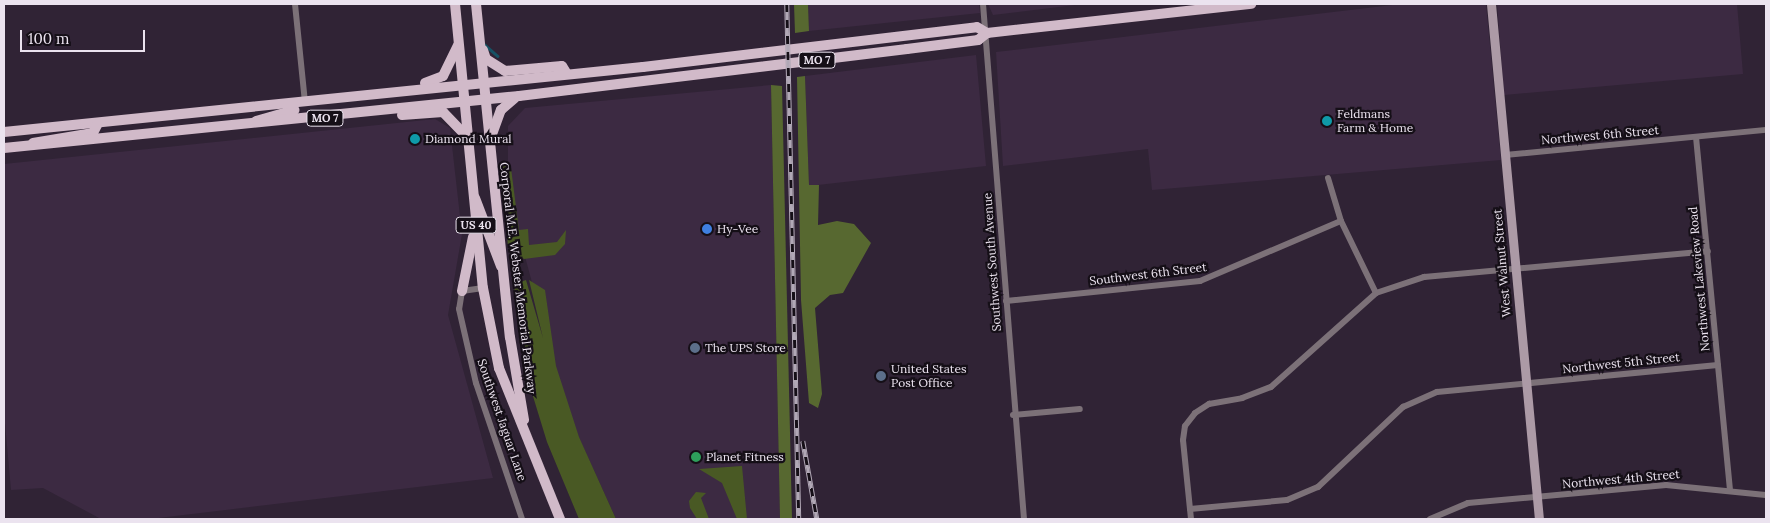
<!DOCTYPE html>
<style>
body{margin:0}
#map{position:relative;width:1770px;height:523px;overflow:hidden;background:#302335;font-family:Lora,serif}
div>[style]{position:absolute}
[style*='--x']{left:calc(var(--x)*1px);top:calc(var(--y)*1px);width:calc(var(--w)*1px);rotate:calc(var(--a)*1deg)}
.built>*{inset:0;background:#3c2a42}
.green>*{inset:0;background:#495924}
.forest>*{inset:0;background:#576830}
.stream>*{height:2.5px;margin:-1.25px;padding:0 1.25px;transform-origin:1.25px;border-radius:1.25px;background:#165264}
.street>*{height:6px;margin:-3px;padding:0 3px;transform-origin:3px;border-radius:3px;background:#7c7178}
.secondary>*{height:9px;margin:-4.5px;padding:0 4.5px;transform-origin:4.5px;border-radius:4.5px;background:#ac9aa6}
.primary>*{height:10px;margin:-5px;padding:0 5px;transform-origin:5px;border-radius:5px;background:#d1bac9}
.rail>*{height:4.5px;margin-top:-2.25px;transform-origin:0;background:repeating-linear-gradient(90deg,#150f17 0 8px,#b1a8b6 0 16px);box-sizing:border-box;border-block:1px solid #b1a8b6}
.dots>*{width:14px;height:14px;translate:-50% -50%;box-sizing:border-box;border:2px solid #150f17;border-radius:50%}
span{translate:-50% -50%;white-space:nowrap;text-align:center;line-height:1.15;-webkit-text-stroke:4.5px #150f17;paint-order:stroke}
.shield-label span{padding:1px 4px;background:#150f17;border:1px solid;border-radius:4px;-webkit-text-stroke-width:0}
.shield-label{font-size:11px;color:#ebe3ef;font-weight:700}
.poi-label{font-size:12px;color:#ebe3ef}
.left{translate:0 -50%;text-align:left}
.street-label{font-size:12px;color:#ebe3ef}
.frame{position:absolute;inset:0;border:5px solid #ebe3ef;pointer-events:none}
.scale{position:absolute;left:20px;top:30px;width:125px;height:22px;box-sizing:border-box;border:2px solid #ebe3ef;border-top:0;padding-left:6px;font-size:15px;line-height:18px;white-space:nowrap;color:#ebe3ef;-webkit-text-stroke:4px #150f17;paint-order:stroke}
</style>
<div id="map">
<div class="built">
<div style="clip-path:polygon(808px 4px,979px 4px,980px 13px,809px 31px)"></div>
<div style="clip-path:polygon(988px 4px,1083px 4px,993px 15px)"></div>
<div style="clip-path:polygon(1401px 4px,1486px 4px,1501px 160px,1152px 190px,1148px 149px,1003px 166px,996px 52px)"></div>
<div style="clip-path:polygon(1497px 4px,1737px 4px,1743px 74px,1504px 95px)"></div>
<div style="clip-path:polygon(976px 55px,986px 166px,809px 186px,805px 76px)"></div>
<div style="clip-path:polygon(771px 85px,780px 519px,616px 519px,579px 438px,555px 368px,516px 223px,508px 181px,508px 126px,525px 108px)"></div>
<div style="clip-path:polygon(435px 119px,450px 128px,462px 234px,448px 315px,493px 478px,150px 519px,101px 519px,43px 488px,11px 490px,4px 412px,4px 164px)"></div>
</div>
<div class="green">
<div style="clip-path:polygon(501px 162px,511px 168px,519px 230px,528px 229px,529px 245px,557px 242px,566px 230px,565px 244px,555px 255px,524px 259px,508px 247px)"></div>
<div style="clip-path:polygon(526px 280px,543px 338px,529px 280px,545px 290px,556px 366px,579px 437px,616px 519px,579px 519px,547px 442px,528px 380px,514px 291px,517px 283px)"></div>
<div style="clip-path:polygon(742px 466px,747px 519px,737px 519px,722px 483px,699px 469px)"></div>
<div style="clip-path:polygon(696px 492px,706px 493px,701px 498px,709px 519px,697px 519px,690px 508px,689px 501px)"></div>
</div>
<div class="forest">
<div style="clip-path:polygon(794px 4px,808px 4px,809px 31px,795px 33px)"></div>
<div style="clip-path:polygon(805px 76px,809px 185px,819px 185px,818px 225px,837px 221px,854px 224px,871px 243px,843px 293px,830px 295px,815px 308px,822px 394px,818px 408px,809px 403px,801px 300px,797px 77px)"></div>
<div style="clip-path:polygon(771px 85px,782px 86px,792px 519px,780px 519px)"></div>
</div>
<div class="stream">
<div style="--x:484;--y:44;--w:18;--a:41"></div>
</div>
<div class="street">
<div style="--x:295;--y:4;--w:99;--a:84.2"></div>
<div style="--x:983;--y:4;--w:517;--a:85.45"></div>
<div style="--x:1696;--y:137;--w:353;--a:84.5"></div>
<div style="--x:1505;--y:155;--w:262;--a:-5.5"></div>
<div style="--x:1328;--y:178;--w:45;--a:73.2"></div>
<div style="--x:1341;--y:221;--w:80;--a:64.1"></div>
<div style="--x:483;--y:288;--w:21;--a:172"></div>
<div style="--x:462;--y:291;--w:18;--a:99"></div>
<div style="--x:459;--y:309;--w:76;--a:77.1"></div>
<div style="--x:476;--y:383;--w:144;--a:71.3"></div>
<div style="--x:1006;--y:301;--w:195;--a:-5.9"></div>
<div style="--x:1200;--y:281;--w:153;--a:-23.1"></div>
<div style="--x:1013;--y:415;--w:67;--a:-5.1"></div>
<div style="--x:1190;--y:509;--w:97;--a:-5.3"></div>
<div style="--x:1287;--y:500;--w:34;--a:-23"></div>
<div style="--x:1318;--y:487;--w:117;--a:-43.3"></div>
<div style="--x:1403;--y:407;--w:37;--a:-24"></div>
<div style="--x:1437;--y:392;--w:282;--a:-5.5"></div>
<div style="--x:1191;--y:519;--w:79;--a:-95.8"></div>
<div style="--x:1183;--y:440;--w:14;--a:-82"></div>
<div style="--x:1185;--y:426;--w:16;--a:-52"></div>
<div style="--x:1195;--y:413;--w:17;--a:-33"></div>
<div style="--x:1209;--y:404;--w:34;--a:-10"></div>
<div style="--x:1242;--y:398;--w:31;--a:-21"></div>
<div style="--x:1271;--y:387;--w:141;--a:-41.8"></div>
<div style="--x:1376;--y:293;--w:51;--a:-18.4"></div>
<div style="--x:1424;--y:277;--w:285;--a:-5.2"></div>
<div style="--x:1430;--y:519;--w:41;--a:-22.8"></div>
<div style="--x:1468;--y:503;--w:199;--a:-5.2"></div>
<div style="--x:1666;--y:485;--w:100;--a:5.7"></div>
</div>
<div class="secondary">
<div style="--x:1491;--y:4;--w:517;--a:84.68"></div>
</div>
<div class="primary">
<div style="--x:455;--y:4;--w:285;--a:84.4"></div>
<div style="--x:483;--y:288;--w:82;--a:78.7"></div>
<div style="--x:499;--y:368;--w:163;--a:68"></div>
<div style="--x:476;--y:4;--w:335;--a:84.2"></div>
<div style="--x:510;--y:337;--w:84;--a:80.4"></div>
<div style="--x:483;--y:50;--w:9;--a:72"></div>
<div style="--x:486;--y:59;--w:22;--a:32"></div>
<div style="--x:505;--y:71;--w:57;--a:-5"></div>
<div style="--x:562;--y:66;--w:9;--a:58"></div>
<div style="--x:425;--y:83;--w:19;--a:-21"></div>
<div style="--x:443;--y:76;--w:34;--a:-64"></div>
<div style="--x:402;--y:115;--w:41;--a:-4.2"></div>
<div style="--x:443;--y:112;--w:36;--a:46"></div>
<div style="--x:256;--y:121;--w:40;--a:-16"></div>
<div style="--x:4;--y:132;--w:642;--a:-5.81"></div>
<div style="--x:643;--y:67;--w:336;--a:-6.8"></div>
<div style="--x:977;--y:27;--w:12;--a:31"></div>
<div style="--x:491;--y:137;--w:29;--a:-70"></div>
<div style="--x:501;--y:110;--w:18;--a:-41"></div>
<div style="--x:33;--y:143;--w:61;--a:-9.5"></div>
<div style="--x:93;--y:133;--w:11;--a:-63"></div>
<div style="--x:4;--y:148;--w:518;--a:-5.77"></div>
<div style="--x:519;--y:96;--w:391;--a:-6.9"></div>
<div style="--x:907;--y:49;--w:72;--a:-7.2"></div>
<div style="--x:978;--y:40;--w:11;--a:-38"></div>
<div style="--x:987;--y:33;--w:266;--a:-6.3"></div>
<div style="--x:475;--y:198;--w:73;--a:69.1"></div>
<div style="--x:462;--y:291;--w:55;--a:-78.5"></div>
</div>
<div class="rail">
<div style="--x:787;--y:4;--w:515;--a:88.67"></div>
<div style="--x:803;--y:441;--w:79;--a:79.8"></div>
</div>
<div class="dots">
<div style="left:1327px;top:121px;background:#0f9aa8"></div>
<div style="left:415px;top:139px;background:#0f9aa8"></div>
<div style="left:707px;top:229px;background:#3f7fe0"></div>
<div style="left:695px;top:348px;background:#5c6f8a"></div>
<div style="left:881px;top:376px;background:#5c6f8a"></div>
<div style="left:696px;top:457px;background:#2e9e5b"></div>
</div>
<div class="shield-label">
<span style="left:817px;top:60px">MO 7</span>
<span style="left:325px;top:118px">MO 7</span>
<span style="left:476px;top:225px">US 40</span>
</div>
<div class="poi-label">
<span class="left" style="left:1337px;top:121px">Feldmans<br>Farm &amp; Home</span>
<span class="left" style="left:425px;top:139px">Diamond Mural</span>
<span class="left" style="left:717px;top:229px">Hy-Vee</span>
<span class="left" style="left:705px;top:348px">The UPS Store</span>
<span class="left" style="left:891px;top:376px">United States<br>Post Office</span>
<span class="left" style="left:706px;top:457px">Planet Fitness</span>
</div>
<div class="street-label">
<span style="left:1600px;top:135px;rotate:-5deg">Northwest 6th Street</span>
<span style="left:992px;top:262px;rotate:-94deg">Southwest South Avenue</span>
<span style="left:1502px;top:263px;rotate:-95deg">West Walnut Street</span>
<span style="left:1148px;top:274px;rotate:-7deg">Southwest 6th Street</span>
<span style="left:518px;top:278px;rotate:83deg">Corporal M.E. Webster Memorial Parkway</span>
<span style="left:1699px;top:279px;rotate:-95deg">Northwest Lakeview Road</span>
<span style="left:1621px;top:363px;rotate:-6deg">Northwest 5th Street</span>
<span style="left:502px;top:420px;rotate:71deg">Southwest Jaguar Lane</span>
<span style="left:1621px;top:479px;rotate:-5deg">Northwest 4th Street</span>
</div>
<div class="frame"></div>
<div class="scale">100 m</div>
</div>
